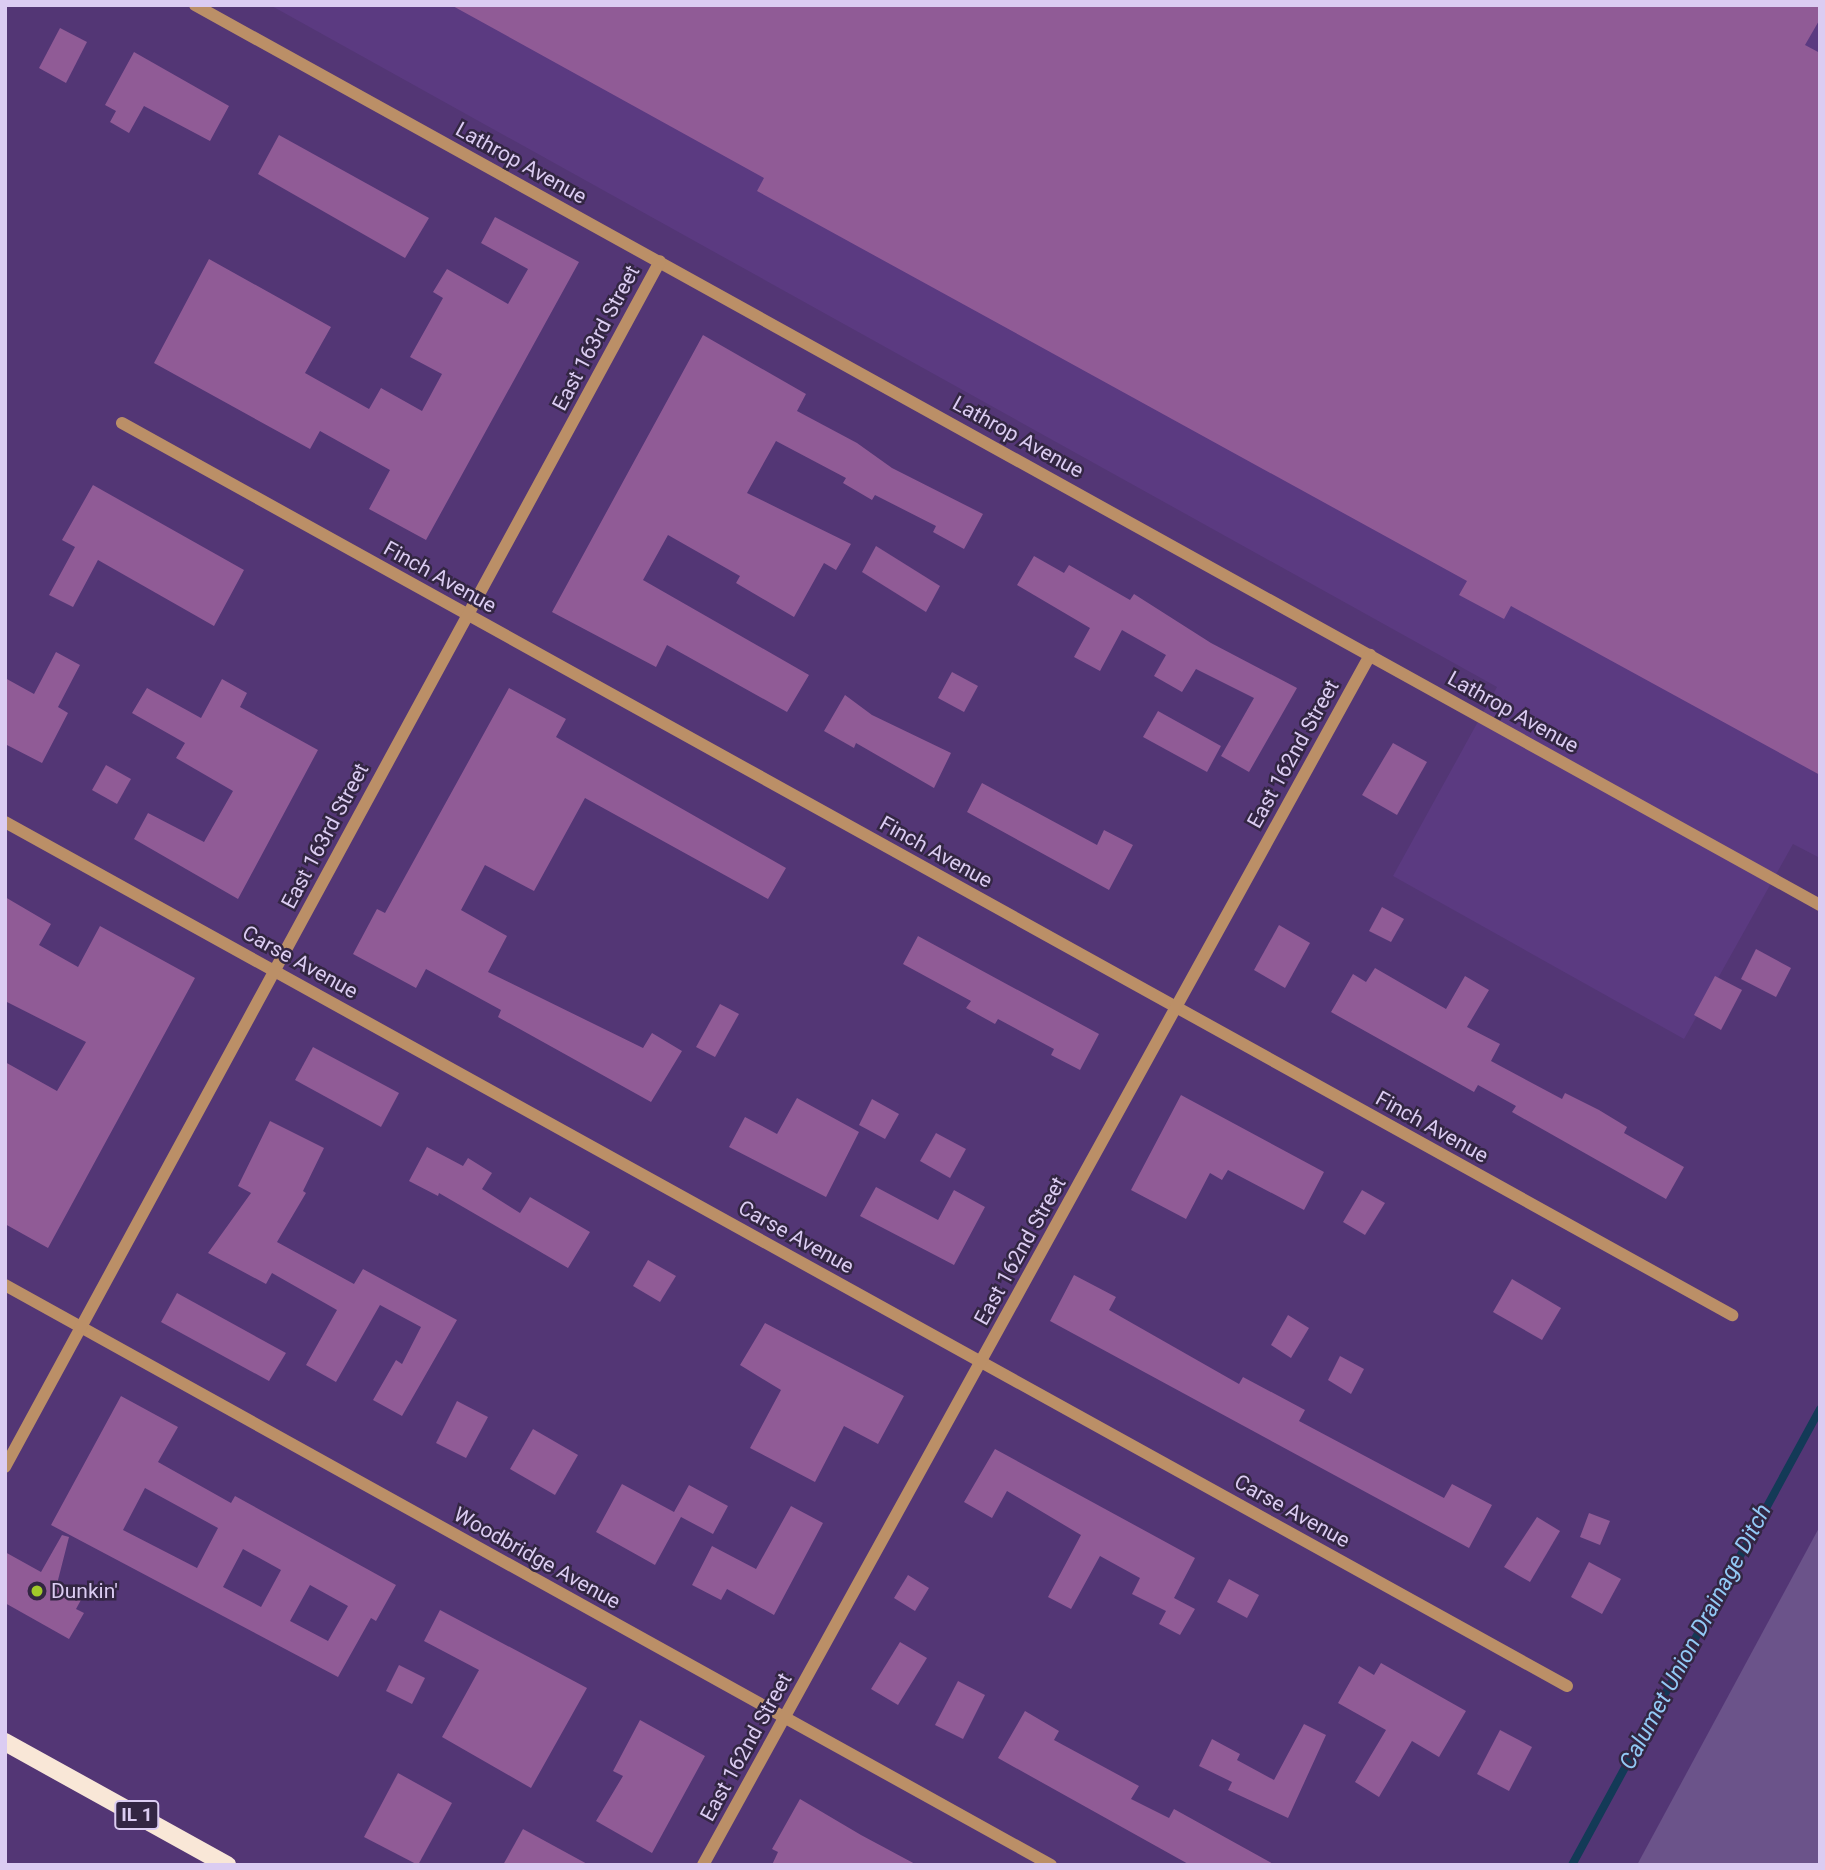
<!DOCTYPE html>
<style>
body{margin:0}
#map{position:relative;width:1825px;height:1870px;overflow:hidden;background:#533675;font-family:Roboto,sans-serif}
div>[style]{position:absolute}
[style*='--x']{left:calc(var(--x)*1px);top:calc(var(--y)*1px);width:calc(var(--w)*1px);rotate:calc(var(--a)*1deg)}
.built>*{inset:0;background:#5b3a81}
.green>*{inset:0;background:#6b538a}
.stream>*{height:8px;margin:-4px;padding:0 4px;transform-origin:4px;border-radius:4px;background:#133a57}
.building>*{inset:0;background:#905b96}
.minor>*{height:12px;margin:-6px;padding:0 6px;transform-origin:6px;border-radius:6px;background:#bb8f67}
.major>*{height:18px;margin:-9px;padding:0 9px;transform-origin:9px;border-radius:9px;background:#f9e7d7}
.dots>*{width:19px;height:19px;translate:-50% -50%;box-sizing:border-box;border:4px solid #332643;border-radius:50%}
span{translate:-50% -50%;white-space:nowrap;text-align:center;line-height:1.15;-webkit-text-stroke:5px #332643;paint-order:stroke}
.shield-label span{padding:2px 5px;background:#332643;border:2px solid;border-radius:5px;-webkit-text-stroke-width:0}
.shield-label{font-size:19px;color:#dbccf2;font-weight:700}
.street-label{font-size:21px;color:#dbccf2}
.poi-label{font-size:21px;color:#dbccf2}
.left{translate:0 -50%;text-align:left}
.water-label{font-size:23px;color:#92c9f5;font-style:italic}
.frame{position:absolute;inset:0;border:7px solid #dbccf2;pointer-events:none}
</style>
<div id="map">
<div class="built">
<div style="clip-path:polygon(270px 5px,1820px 5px,1820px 858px,1793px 844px,1684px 1039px,1393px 876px,1497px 687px)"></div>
</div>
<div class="green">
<div style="clip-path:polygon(1820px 1526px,1820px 1865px,1637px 1865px)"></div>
</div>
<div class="stream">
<div style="--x:1572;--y:1865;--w:519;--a:-61.46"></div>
</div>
<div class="building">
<div style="clip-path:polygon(451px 5px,1820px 5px,1820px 19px,1805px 45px,1820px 53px,1820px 775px,1511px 606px,1504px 619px,1459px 595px,1467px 581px,757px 191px,764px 178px)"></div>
<div style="clip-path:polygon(60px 28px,87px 42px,66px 83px,39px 68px)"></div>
<div style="clip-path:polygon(134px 52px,229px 106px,210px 141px,144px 106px,129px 133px,110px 122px,116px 111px,105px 105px)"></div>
<div style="clip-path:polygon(279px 135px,429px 218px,405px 258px,258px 174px)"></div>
<div style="clip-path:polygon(495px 217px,579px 262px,426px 540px,369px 509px,390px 470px,320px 431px,310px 449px,154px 363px,209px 259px,331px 327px,305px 373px,369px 409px,381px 388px,422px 411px,442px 374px,410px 357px,443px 298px,433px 292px,447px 269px,508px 304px,528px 269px,481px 243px)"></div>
<div style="clip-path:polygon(703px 335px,806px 394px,797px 411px,857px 443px,892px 468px,983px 514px,964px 549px,933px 532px,936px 526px,875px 495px,872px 500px,843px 483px,846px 478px,776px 441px,747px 493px,851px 544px,836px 570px,824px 563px,794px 617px,736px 583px,740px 576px,668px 535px,643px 580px,809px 675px,787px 712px,667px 645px,656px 667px,552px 612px)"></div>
<div style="clip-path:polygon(93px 485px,244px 570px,214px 626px,98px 560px,73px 607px,49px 595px,75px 547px,62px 540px)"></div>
<div style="clip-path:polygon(876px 546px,940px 586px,926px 612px,862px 572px)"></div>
<div style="clip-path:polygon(1034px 556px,1064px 573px,1069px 565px,1130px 600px,1134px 594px,1211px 643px,1297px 688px,1249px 772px,1221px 756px,1254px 698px,1196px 669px,1182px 692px,1154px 676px,1166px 655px,1122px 630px,1100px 671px,1074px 657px,1090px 628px,1017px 585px)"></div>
<div style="clip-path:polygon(56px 652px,80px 665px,58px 707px,68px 713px,42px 763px,5px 744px,5px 678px,34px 694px)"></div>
<div style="clip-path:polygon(952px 672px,978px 686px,964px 712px,938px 698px)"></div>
<div style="clip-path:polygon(222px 679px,247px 693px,240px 707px,318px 750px,238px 899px,134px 839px,148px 813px,204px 842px,233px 791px,176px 758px,185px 743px,132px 713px,147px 688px,201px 718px)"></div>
<div style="clip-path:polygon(509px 688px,566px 719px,556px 737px,786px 868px,768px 899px,585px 798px,534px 891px,485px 865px,461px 910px,507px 936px,488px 972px,643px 1048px,652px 1033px,682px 1051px,651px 1102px,498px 1017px,501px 1010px,426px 969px,416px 988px,353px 954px,377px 909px,385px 913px)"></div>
<div style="clip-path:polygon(845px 695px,872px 715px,951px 753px,934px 788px,856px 743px,854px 748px,824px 731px)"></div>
<div style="clip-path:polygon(1158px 711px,1221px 746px,1207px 772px,1143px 737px)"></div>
<div style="clip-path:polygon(1393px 743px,1427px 762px,1397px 815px,1362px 795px)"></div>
<div style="clip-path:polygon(106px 765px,131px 779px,117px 804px,92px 790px)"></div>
<div style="clip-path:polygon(982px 783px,1097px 845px,1104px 830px,1133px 845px,1109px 890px,967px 812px)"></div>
<div style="clip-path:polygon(5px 897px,51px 924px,39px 945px,78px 967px,100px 926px,195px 978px,48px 1248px,5px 1224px,5px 1062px,57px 1091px,86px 1042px,5px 1001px)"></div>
<div style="clip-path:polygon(1382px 907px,1404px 919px,1391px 942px,1369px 931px)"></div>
<div style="clip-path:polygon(1279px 925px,1310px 943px,1285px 988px,1254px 970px)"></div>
<div style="clip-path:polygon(918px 936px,1099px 1034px,1080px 1070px,1051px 1055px,1054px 1049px,998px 1019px,995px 1024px,966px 1008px,971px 1001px,903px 964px)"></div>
<div style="clip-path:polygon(1756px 949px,1791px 968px,1776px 997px,1741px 979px)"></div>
<div style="clip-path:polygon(1375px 968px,1446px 1009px,1465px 976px,1489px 990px,1467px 1027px,1500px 1044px,1491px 1061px,1562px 1099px,1565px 1093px,1599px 1110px,1627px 1127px,1624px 1133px,1684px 1167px,1666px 1199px,1512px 1112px,1516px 1106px,1478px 1085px,1474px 1092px,1331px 1012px,1353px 974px,1366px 982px)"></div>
<div style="clip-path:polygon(1715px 976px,1742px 990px,1721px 1030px,1694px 1015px)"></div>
<div style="clip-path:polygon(720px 1004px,739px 1014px,715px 1057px,696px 1047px)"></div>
<div style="clip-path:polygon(313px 1047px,399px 1093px,381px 1127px,295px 1080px)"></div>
<div style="clip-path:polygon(1181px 1095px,1324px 1172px,1304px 1210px,1228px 1170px,1222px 1180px,1210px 1173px,1186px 1219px,1131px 1190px)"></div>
<div style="clip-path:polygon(797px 1098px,859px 1132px,826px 1197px,729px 1147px,745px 1117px,777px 1134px)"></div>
<div style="clip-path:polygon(872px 1099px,899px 1114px,885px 1139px,859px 1125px)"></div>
<div style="clip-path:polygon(270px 1121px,324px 1148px,303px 1191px,306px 1193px,277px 1242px,354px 1284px,363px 1269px,457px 1320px,402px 1416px,373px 1400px,396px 1360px,402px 1364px,421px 1327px,380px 1305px,336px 1382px,306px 1365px,337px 1310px,272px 1273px,266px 1284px,208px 1253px,251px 1193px,238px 1186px)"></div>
<div style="clip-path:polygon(936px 1133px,966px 1149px,950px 1178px,920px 1161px)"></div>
<div style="clip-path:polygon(427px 1147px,463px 1166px,468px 1158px,492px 1173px,482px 1189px,520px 1213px,530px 1197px,590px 1232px,568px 1268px,439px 1193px,438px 1196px,409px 1181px)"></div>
<div style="clip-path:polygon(876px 1187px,938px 1220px,954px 1190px,985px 1207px,954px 1265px,860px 1216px)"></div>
<div style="clip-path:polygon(1362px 1190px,1385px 1203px,1365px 1235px,1343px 1222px)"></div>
<div style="clip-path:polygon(648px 1260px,676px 1276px,660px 1302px,633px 1286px)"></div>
<div style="clip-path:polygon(1074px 1275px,1116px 1297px,1109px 1310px,1239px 1384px,1243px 1377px,1305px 1410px,1299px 1421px,1444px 1498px,1452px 1484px,1492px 1505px,1469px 1548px,1050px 1321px)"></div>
<div style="clip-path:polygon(1512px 1279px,1561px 1308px,1542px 1340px,1493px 1312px)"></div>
<div style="clip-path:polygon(177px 1293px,286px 1353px,269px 1381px,161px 1322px)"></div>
<div style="clip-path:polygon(1288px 1315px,1309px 1328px,1291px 1358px,1271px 1345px)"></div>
<div style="clip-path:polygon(765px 1323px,904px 1396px,878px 1444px,844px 1426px,815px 1482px,750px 1448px,781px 1390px,740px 1365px)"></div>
<div style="clip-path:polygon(1340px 1356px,1364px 1369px,1351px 1394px,1328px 1380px)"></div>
<div style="clip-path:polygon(evenodd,121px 1396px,178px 1427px,158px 1462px,231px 1503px,235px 1496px,396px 1585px,376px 1621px,371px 1618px,338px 1677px,51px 1525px,121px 1396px,145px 1488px,218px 1528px,197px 1568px,123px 1530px,145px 1488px,121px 1396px,243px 1549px,281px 1570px,261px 1607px,223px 1587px,243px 1549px,121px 1396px,310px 1585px,348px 1606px,328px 1641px,290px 1621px,310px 1585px)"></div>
<div style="clip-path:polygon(457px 1401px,488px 1417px,466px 1458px,436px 1443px)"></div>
<div style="clip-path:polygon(533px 1429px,578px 1455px,555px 1495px,510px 1469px)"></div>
<div style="clip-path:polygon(995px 1449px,1195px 1558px,1174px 1598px,1195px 1609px,1180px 1635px,1159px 1624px,1166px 1611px,1132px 1594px,1140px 1578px,1100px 1556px,1071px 1609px,1048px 1597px,1081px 1535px,1007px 1491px,992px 1518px,964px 1502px)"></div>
<div style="clip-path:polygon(622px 1484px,674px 1512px,689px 1485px,728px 1506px,713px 1534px,681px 1517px,655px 1565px,596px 1532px)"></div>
<div style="clip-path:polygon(791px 1506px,823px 1523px,774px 1615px,727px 1589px,721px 1600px,692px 1585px,712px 1546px,756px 1569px)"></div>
<div style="clip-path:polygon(1589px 1513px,1610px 1521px,1600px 1545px,1580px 1537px)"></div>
<div style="clip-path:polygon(1537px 1517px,1560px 1531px,1530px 1582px,1504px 1567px)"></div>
<div style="clip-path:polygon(62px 1535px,69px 1537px,57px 1584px,82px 1598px,76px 1609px,84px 1613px,69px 1639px,5px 1603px,5px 1552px,41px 1572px)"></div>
<div style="clip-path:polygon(1589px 1562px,1621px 1579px,1602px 1614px,1571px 1597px)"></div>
<div style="clip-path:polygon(908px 1575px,929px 1588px,915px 1611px,894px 1598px)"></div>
<div style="clip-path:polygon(1229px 1579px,1259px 1595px,1247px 1618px,1217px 1602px)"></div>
<div style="clip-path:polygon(440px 1610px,587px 1688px,531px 1788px,442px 1737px,479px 1670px,424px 1641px)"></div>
<div style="clip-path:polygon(900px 1642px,927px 1658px,898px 1705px,871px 1689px)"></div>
<div style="clip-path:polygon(1381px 1663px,1466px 1711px,1439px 1757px,1412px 1741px,1379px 1797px,1355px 1782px,1386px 1730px,1338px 1703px,1359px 1666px,1374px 1675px)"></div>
<div style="clip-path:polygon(399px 1665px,425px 1678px,412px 1704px,386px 1691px)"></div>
<div style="clip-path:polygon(958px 1681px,985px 1695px,963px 1739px,935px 1725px)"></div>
<div style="clip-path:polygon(1025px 1711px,1059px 1731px,1054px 1740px,1139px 1786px,1131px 1799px,1169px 1818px,1174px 1809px,1275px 1865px,1190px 1865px,998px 1758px)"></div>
<div style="clip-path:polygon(640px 1720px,705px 1756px,652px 1853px,596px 1821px,623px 1776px,613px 1771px)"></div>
<div style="clip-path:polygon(1304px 1724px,1326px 1735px,1288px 1818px,1228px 1790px,1232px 1782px,1199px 1766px,1212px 1739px,1240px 1754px,1237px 1760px,1274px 1780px)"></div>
<div style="clip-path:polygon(1500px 1730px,1532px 1747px,1509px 1791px,1477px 1774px)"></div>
<div style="clip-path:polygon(398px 1773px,452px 1803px,418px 1865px,364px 1837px)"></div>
<div style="clip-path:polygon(800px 1799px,861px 1835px,917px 1865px,772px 1865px,778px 1852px,772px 1849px)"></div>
<div style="clip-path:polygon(523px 1829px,589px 1865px,503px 1865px)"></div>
</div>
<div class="minor">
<div style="--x:195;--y:5;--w:1858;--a:28.98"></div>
<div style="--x:122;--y:423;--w:1841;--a:28.99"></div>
<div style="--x:5;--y:822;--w:1785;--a:28.95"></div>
<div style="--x:5;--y:1285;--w:1196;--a:29.01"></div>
<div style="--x:5;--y:1467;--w:1372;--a:-61.49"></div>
<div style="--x:703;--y:1865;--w:1382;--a:-61.13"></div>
</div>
<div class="major">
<div style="--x:5;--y:1742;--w:254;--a:29"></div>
</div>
<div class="dots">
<div style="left:37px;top:1591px;background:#a1c92a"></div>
</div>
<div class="shield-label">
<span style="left:137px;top:1815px">IL 1</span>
</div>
<div class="street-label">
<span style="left:521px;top:163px;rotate:29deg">Lathrop Avenue</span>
<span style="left:596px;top:338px;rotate:-62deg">East 163rd Street</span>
<span style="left:1018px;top:437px;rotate:29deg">Lathrop Avenue</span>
<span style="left:440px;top:577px;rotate:29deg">Finch Avenue</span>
<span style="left:1513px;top:712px;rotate:29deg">Lathrop Avenue</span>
<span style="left:1293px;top:754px;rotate:-61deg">East 162nd Street</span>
<span style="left:325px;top:836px;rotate:-62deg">East 163rd Street</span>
<span style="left:936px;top:852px;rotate:29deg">Finch Avenue</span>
<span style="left:300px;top:962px;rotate:29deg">Carse Avenue</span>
<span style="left:1432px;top:1127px;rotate:29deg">Finch Avenue</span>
<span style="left:796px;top:1237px;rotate:29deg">Carse Avenue</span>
<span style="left:1020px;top:1251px;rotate:-61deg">East 162nd Street</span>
<span style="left:1292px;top:1511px;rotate:29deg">Carse Avenue</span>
<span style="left:537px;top:1558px;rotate:29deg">Woodbridge Avenue</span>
<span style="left:746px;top:1747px;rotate:-61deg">East 162nd Street</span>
</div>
<div class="poi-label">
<span class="left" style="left:51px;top:1591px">Dunkin'</span>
</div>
<div class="water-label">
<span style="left:1696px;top:1637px;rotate:-62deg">Calumet Union Drainage Ditch</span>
</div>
<div class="frame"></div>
</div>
